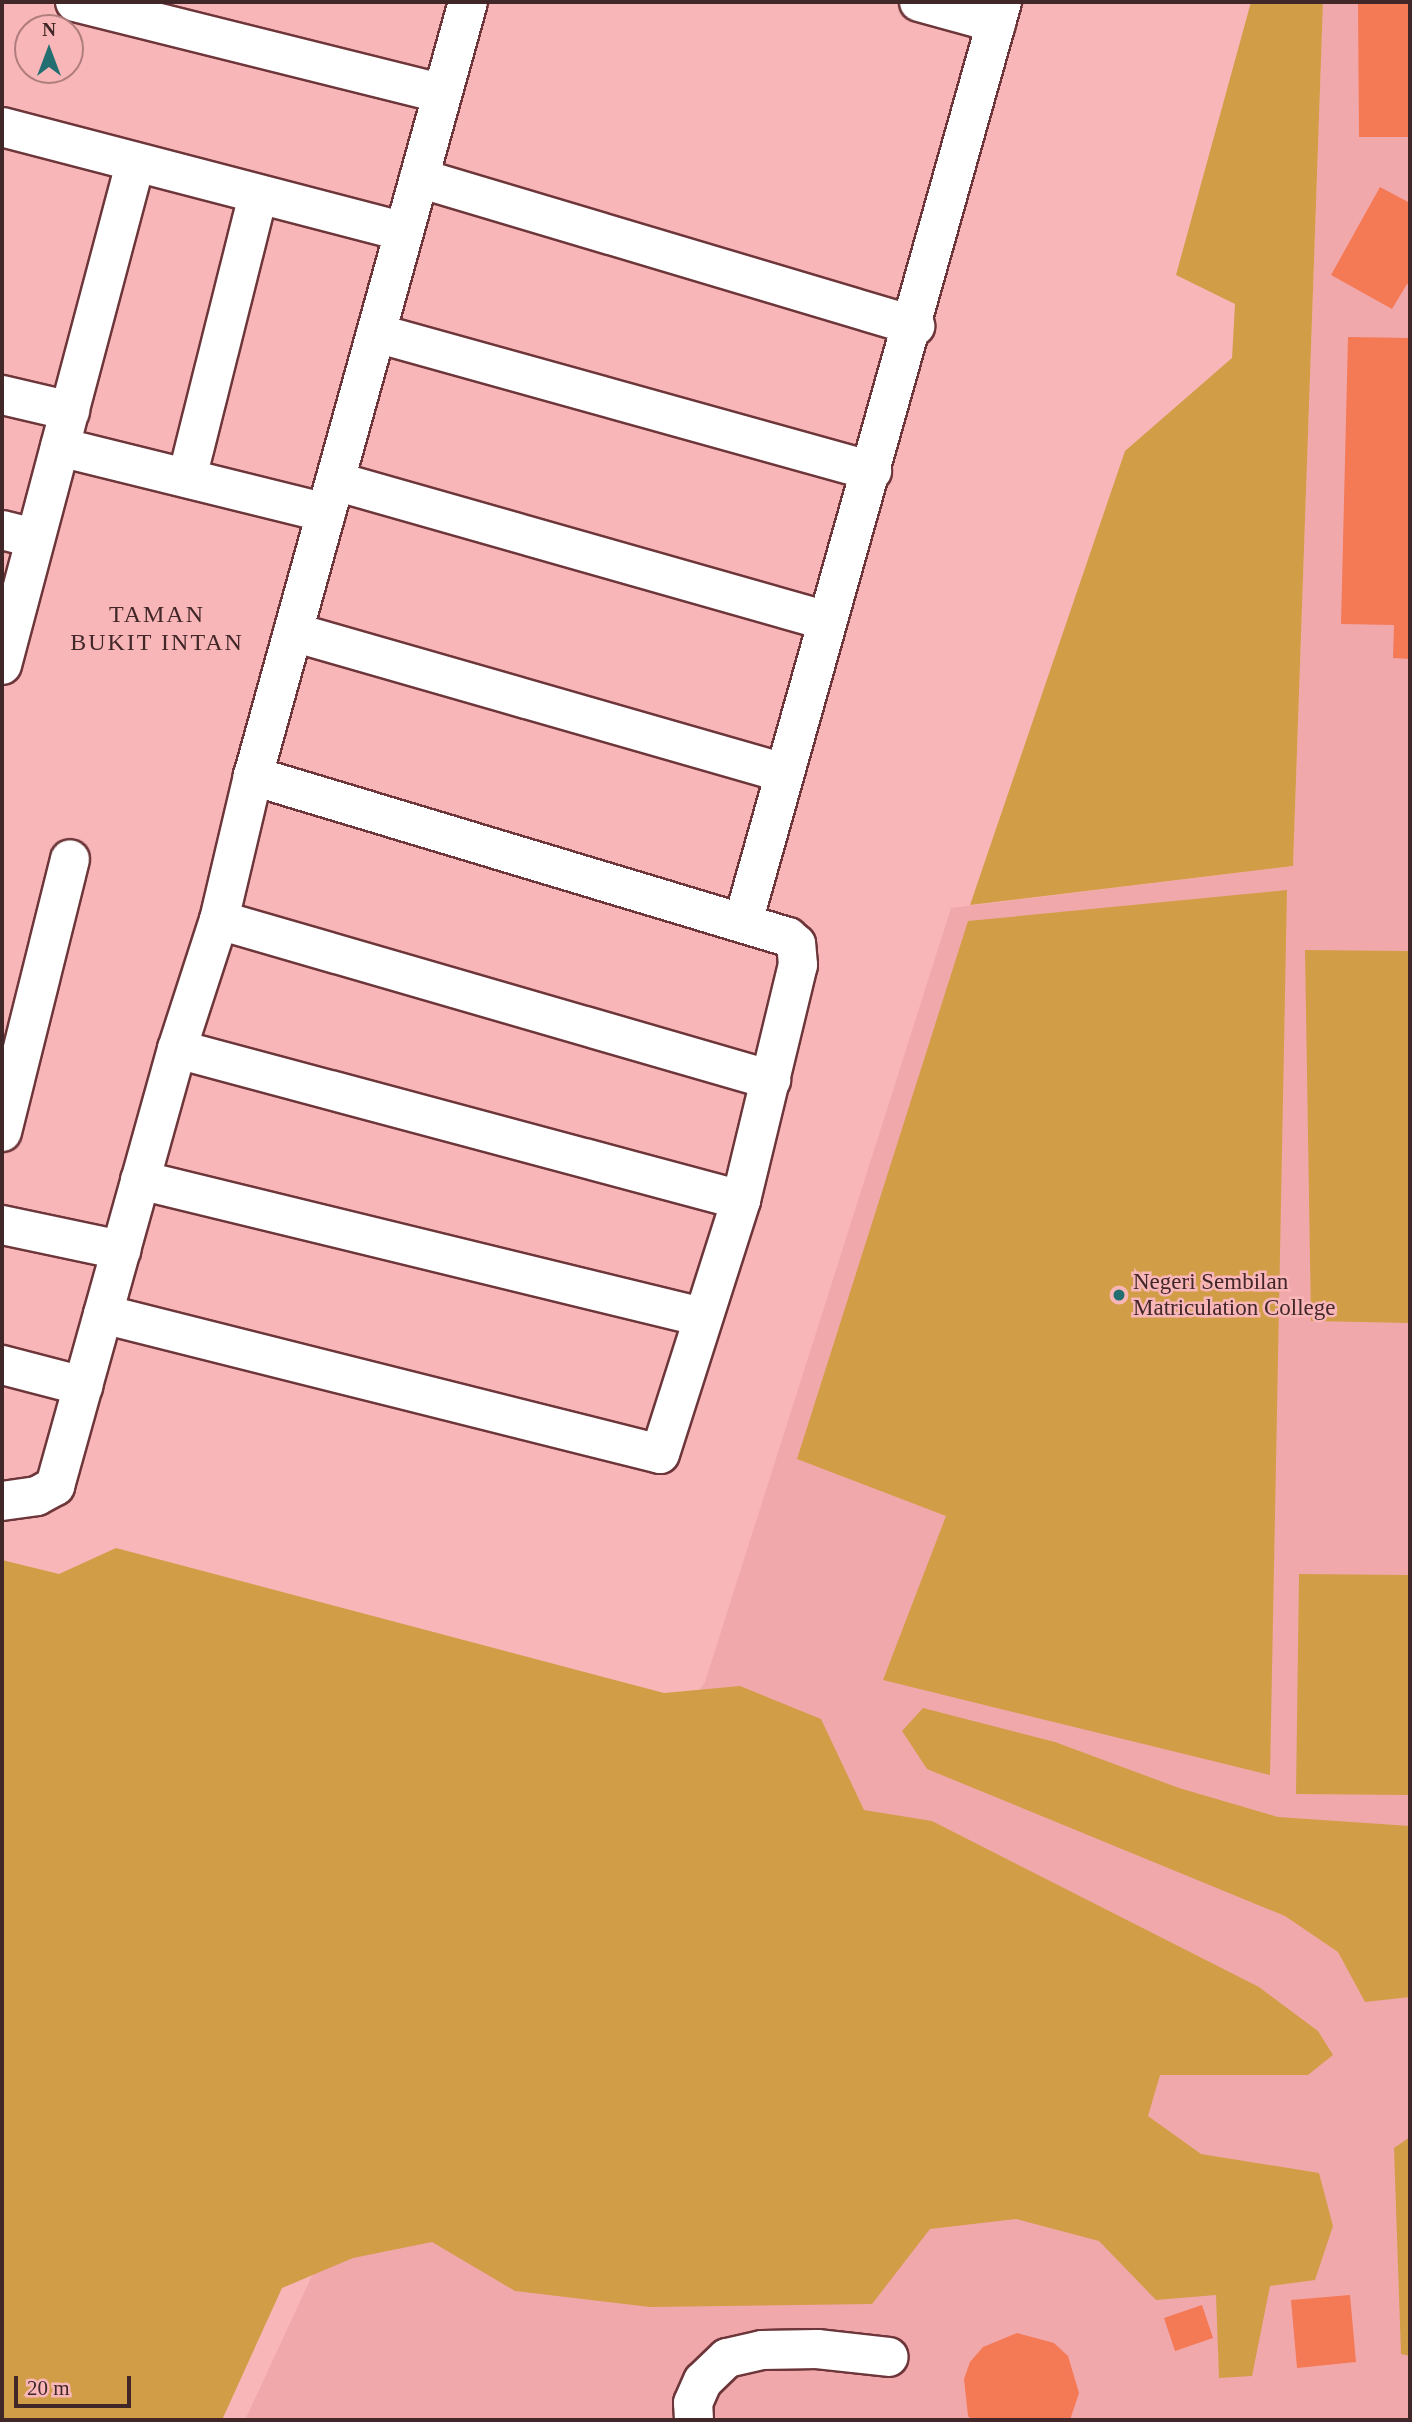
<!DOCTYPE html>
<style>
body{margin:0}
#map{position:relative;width:1412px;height:2422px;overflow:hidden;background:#f8b6b8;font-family:Georgia,serif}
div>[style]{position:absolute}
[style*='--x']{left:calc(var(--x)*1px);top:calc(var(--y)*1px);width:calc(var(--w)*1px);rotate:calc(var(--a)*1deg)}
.built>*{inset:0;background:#f1a8ab}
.green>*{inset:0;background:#d29d47}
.building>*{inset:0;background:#f47955}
.roads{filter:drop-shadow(2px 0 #6d363a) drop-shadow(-2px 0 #6d363a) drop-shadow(0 2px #6d363a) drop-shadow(0 -2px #6d363a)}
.minor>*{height:38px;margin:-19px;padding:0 19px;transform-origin:19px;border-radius:19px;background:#fff}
.dots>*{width:19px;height:19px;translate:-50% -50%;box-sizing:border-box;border:4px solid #f8b6b8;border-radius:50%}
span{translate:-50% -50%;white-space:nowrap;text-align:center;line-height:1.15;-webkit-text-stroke:5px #f8b6b8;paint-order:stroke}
.poi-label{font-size:23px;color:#412728}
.left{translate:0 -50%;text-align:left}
.neighbourhood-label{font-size:24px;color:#412728;letter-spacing:2px}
.frame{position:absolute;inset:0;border:4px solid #412728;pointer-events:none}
.north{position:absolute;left:14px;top:14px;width:70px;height:70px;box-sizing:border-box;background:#f8b6b8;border:2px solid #af7d7e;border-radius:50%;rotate:0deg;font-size:19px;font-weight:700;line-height:28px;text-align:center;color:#412728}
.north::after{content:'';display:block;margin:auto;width:24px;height:32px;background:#236e70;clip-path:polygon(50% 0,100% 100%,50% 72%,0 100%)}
.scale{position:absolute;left:14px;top:2376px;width:117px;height:32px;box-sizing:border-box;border:4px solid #412728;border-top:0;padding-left:9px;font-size:21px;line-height:24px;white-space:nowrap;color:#412728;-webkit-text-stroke:5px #f8b6b8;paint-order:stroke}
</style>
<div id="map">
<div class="built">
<div style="clip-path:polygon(1323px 2px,1410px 2px,1410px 2420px,245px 2420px,317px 2265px,705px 1682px,951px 908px,1293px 866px)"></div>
</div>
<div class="green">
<div style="clip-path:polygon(1251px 2px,1323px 2px,1293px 866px,970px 905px,1125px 451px,1232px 358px,1235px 304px,1176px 275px)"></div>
<div style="clip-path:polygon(1287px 890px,1270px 1775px,883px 1680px,946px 1516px,797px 1459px,968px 921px)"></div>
<div style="clip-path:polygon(1305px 950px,1410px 951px,1410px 1323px,1311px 1321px)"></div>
<div style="clip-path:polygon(116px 1548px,664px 1693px,740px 1686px,821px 1719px,864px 1810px,932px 1821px,1259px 1987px,1318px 2031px,1333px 2055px,1308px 2075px,1160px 2075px,1148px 2116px,1201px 2154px,1319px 2173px,1333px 2226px,1315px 2280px,1270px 2286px,1252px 2376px,1219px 2378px,1216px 2295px,1156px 2300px,1099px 2241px,1016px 2219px,930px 2229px,872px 2304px,650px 2307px,515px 2291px,432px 2242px,353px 2258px,282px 2288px,222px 2420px,2px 2420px,2px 1560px,59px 1574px)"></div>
<div style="clip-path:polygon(1299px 1574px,1410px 1575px,1410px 1795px,1296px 1794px)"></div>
<div style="clip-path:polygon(923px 1708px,1055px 1742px,1179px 1788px,1278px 1817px,1410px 1826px,1410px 1997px,1365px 2002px,1338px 1952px,1285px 1916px,927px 1769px,902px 1731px)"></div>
<div style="clip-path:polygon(1410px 2137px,1410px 2356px,1401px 2354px,1394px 2148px)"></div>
</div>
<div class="building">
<div style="clip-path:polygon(1358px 2px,1410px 2px,1410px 137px,1359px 137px)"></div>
<div style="clip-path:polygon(1380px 187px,1410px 203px,1410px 286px,1407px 284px,1392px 309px,1331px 275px)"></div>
<div style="clip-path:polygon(1348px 337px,1410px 338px,1410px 659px,1393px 658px,1394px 625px,1341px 624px)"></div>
<div style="clip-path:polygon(1350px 2295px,1356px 2362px,1297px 2368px,1291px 2300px)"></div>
<div style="clip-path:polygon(1202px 2305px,1213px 2338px,1175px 2351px,1164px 2318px)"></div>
<div style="clip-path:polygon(1017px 2333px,1054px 2343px,1068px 2356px,1079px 2393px,1070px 2420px,972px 2420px,968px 2416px,964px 2379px,970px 2362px,983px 2347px)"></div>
</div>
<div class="roads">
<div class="minor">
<div style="--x:75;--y:2;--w:377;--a:14"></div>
<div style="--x:919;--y:2;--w:80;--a:15.3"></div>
<div style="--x:2;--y:127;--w:415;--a:14.6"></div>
<div style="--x:419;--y:178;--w:518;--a:16.61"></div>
<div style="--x:376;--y:333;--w:515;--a:15.55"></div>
<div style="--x:2;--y:395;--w:70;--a:13.2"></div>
<div style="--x:60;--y:447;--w:274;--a:13.9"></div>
<div style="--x:187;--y:478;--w:292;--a:-75.9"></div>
<div style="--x:335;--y:481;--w:512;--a:15.88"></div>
<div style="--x:2;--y:530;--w:34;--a:14"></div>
<div style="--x:293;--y:632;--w:511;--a:16.02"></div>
<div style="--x:2;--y:665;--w:518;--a:-75.13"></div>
<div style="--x:219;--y:920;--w:575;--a:16.16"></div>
<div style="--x:743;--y:922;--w:956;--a:-74.28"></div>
<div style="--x:177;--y:1049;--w:584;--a:14.99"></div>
<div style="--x:2;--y:1132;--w:281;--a:-76"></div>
<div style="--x:140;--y:1180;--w:578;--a:13.7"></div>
<div style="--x:2;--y:1225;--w:122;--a:11.9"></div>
<div style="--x:103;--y:1314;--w:574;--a:14.11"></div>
<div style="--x:660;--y:1454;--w:267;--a:-72.3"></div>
<div style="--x:741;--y:1200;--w:242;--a:-76.4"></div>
<div style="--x:798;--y:965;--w:21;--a:-95"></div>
<div style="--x:796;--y:944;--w:11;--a:-139"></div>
<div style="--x:788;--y:937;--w:559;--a:-163.25"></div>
<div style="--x:2;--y:1365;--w:84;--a:14.5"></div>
<div style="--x:2;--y:1501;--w:35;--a:-8"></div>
<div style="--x:37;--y:1496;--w:21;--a:-29"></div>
<div style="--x:55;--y:1486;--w:454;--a:-74.4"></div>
<div style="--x:177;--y:1049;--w:136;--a:-72"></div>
<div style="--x:219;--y:920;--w:148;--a:-76.7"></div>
<div style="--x:253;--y:776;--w:803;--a:-74.48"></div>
<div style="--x:694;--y:2420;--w:17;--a:-93"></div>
<div style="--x:693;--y:2403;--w:24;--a:-66"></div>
<div style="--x:703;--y:2381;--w:33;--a:-44"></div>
<div style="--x:727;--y:2358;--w:36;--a:-13"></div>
<div style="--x:762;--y:2350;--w:55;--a:-1"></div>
<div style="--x:817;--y:2349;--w:72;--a:6.3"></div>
</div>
</div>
<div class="dots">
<div style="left:1119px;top:1295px;background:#236e70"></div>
</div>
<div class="poi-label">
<span class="left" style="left:1133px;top:1295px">Negeri Sembilan<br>Matriculation College</span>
</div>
<div class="neighbourhood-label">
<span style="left:157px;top:629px">TAMAN<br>BUKIT INTAN</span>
</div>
<div class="frame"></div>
<div class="north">N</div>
<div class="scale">20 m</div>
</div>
